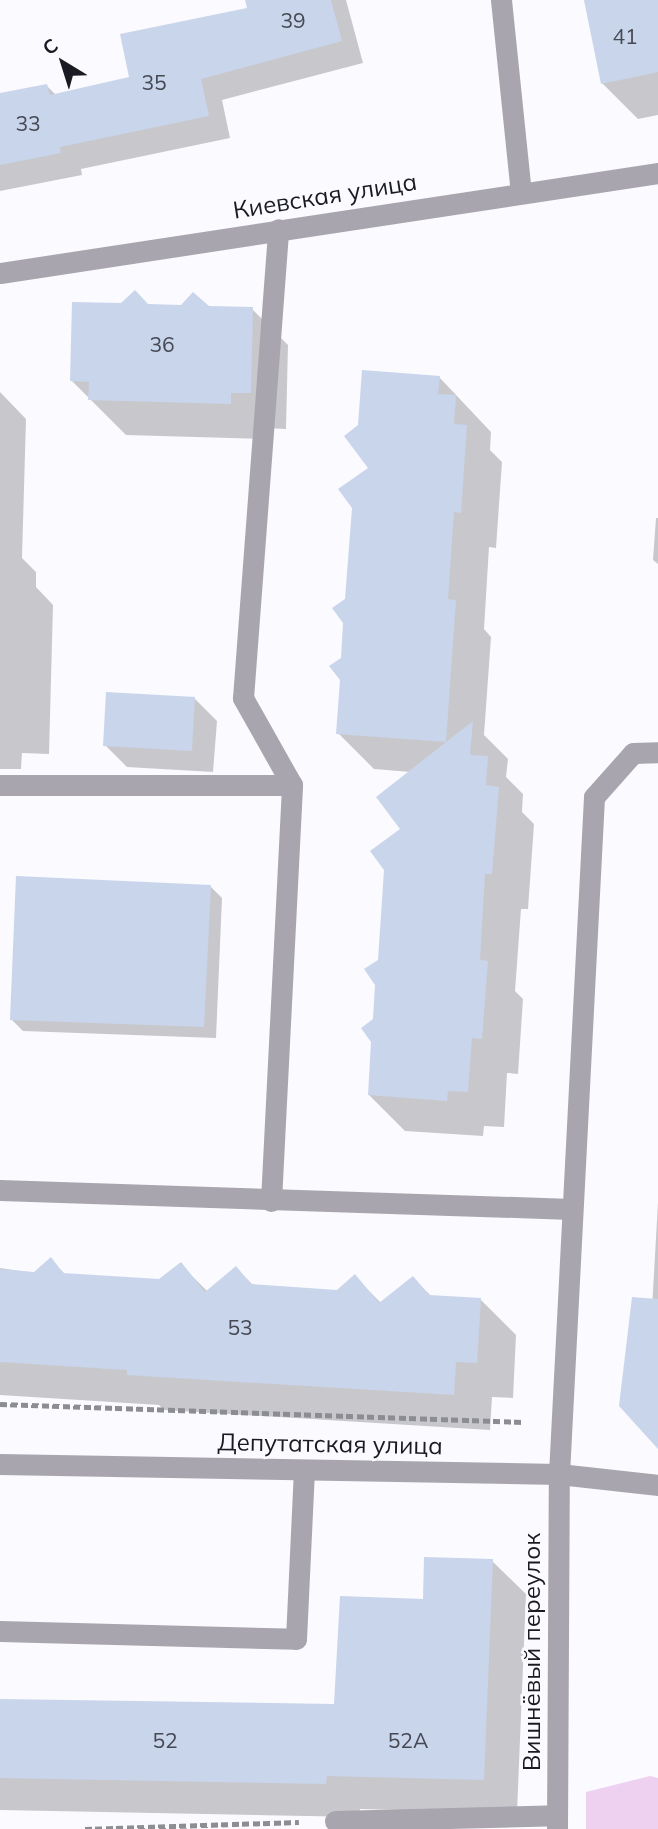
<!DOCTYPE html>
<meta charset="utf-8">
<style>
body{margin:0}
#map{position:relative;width:658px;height:1829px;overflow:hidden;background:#fafaff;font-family:Mulish,sans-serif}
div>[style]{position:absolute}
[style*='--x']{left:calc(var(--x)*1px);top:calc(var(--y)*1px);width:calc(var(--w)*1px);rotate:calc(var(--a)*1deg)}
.green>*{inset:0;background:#eed0f1}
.shadow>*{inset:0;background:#0003}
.building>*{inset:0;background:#c9d5eb}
.path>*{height:4.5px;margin-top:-2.25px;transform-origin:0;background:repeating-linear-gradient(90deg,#8c8d93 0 7px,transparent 0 10.5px)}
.lane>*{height:21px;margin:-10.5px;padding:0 10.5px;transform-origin:10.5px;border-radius:10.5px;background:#a8a5af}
.street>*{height:21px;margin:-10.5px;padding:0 10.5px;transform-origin:10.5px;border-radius:10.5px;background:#a8a5af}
span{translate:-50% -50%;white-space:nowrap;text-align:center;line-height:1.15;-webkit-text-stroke:5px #fafaff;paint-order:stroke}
.number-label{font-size:21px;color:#454954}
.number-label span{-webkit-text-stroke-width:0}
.street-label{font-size:24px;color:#191a22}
.north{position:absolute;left:28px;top:28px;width:70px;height:70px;-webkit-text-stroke:5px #fafaff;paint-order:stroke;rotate:322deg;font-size:19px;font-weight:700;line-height:28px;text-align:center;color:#191a22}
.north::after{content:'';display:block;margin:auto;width:24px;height:32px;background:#191a22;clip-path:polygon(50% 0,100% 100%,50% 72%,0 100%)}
</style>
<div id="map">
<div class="green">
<div style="clip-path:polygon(650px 1776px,658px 1778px,658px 1829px,586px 1829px,586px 1792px)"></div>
</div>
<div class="shadow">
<div style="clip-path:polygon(247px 0,346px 0,363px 63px,222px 100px,230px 138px,81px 169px,82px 175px,0 191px,0 95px,47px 86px,56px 95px,131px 79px,249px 9px)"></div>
<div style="clip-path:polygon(586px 0,658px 0,658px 115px,638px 119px,602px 83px)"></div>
<div style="clip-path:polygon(148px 306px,252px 309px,288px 345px,286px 429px,267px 428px,267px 439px,126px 435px,72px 381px)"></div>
<div style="clip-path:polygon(439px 377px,491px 432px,490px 450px,502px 462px,496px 548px,489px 547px,484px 629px,491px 637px,484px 735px,508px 759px,506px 777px,523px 794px,522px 812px,534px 824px,528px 909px,521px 909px,515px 991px,523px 999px,518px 1074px,507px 1073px,504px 1127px,484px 1126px,483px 1136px,405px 1131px,369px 1095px,379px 961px,411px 772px,374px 769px,338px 733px,347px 600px,370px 468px)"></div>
<div style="clip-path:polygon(0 392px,26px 419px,22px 558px,36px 572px,36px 587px,53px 605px,49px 754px,22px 753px,21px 769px,0 769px)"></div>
<div style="clip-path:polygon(656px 518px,658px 518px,658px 564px,653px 560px)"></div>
<div style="clip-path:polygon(195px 699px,217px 721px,213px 772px,127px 767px,105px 745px)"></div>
<div style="clip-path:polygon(210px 886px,222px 898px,216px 1038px,23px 1031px,11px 1019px)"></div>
<div style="clip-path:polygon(658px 1202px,658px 1445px,649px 1362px)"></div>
<div style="clip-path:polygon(51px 1260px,66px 1275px,159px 1280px,180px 1264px,208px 1292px,236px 1268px,254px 1286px,338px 1291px,355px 1277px,381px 1303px,413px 1278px,432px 1297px,480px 1299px,516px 1335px,513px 1398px,492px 1397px,490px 1430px,164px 1410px,159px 1405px,0 1395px,0 1268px,34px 1273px)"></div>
<div style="clip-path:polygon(492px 1561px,526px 1594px,517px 1813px,360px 1809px,359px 1817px,0 1810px,0 1701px,335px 1706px,424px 1601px)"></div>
</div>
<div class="building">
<div style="clip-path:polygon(245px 0,331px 0,342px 41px,201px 79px,209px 116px,60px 147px,61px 153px,0 165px,0 93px,47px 84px,50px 95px,129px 77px,120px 34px,247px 8px)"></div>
<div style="clip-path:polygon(584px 0,658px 0,658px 72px,601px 84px)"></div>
<div style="clip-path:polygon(135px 290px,148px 304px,181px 305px,193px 292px,209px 306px,253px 307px,251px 393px,231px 393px,231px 404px,88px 400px,89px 382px,70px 381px,72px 302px,121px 303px)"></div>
<div style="clip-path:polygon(362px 370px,440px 376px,438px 394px,456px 395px,454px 424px,467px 425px,461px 513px,454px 512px,448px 599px,456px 600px,446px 742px,336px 734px,340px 680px,329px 666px,341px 658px,343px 623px,332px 608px,345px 599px,352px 508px,338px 489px,368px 468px,344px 436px,358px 425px)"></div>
<div style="clip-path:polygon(106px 692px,195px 697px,192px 751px,103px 746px)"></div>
<div style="clip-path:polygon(473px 721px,470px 755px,488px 756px,486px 785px,499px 787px,492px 874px,485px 874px,480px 960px,488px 961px,482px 1039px,472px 1038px,468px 1092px,448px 1091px,447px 1101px,368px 1095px,371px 1042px,361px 1028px,373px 1019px,375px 985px,364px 969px,378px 960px,384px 870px,370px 851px,400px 829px,376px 797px)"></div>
<div style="clip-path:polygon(16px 876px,211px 885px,204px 1027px,10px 1020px)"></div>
<div style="clip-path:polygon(51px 1257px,63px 1273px,159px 1279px,181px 1262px,205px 1292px,236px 1266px,251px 1284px,337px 1290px,355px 1274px,379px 1303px,413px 1276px,429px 1295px,481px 1298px,477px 1363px,456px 1362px,454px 1395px,127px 1375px,127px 1370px,0 1362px,0 1269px,34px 1272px)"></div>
<div style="clip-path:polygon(632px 1297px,658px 1299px,658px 1449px,619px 1406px)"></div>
<div style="clip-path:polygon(424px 1557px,493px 1559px,484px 1780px,327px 1776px,326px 1784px,0 1778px,0 1699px,334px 1704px,340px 1596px,423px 1599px)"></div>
</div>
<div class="path">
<div style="--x:0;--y:1404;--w:524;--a:1.97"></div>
<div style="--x:85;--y:1829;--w:214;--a:-1.9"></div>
</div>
<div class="lane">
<div style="--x:501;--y:0;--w:194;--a:84.1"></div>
<div style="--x:0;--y:785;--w:292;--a:0"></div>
<div style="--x:0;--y:1190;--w:572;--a:1.9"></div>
<div style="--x:271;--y:1201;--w:417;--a:-87.1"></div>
<div style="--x:292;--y:785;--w:100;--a:-119.4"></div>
<div style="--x:243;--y:698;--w:470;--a:-85.7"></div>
<div style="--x:559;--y:1474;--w:678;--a:-87.04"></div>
<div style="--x:594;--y:797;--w:59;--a:-48.4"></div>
<div style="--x:633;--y:753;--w:25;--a:-2"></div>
<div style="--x:0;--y:1631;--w:296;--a:1.5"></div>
<div style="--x:296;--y:1639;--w:169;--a:-87.3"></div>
<div style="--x:335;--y:1821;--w:222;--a:-1.5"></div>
</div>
<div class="street">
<div style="--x:0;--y:273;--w:666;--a:-8.64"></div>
<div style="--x:0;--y:1464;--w:559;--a:1.02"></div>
<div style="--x:559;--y:1474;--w:100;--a:6.3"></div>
<div style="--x:557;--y:1829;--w:355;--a:-89.7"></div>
</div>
<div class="number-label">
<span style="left:293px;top:20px">39</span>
<span style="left:625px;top:36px">41</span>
<span style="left:154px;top:82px">35</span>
<span style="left:28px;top:123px">33</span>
<span style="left:162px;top:344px">36</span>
<span style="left:240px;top:1327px">53</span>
<span style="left:165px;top:1740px">52</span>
<span style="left:408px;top:1740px">52А</span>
</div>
<div class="street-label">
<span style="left:325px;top:196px;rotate:-9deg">Киевская улица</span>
<span style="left:330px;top:1444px;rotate:1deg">Депутатская улица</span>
<span style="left:532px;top:1652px;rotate:-90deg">Вишнёвый переулок</span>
</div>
<div class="north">С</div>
</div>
